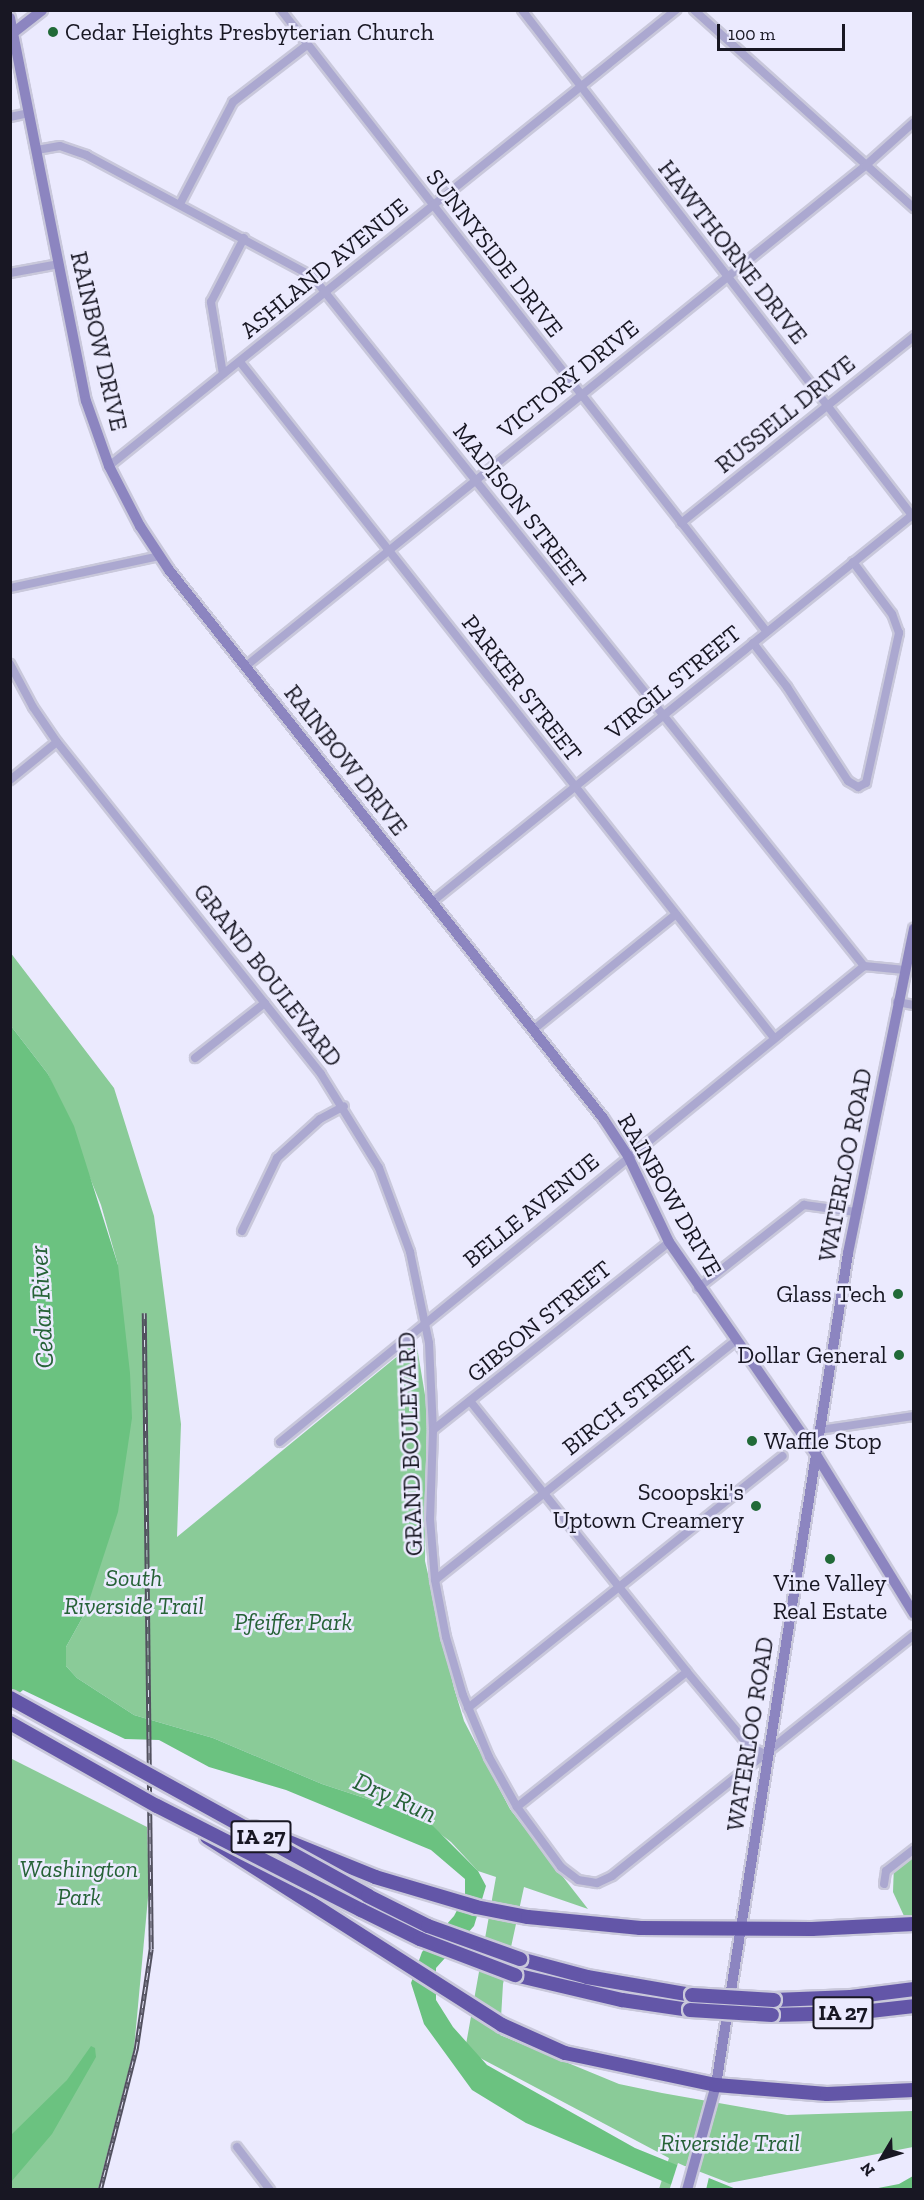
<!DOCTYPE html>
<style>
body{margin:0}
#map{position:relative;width:924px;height:2200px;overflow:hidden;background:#ebeafe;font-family:"Zilla Slab",serif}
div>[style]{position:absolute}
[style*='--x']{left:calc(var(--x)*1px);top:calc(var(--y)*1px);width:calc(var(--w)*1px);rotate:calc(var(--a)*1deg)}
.green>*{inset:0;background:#8acb98}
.water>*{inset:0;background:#6bc280}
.pier>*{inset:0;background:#ebeafe}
.roads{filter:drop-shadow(2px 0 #c9c8db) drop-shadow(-2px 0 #c9c8db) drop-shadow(0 2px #c9c8db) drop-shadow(0 -2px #c9c8db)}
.street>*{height:8px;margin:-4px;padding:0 4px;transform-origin:4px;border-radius:4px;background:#aba8d0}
.secondary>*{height:10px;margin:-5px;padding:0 5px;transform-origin:5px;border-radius:5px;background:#8c85c0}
.highway>*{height:14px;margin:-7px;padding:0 7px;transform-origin:7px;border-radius:7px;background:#6356a8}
.rail>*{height:4.5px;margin-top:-2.25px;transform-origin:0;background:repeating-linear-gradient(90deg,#ebeafe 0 7px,#52515f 0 14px);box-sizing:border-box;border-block:2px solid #52515f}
.bridges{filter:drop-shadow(2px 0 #c9c8db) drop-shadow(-2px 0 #c9c8db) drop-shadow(0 2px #c9c8db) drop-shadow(0 -2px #c9c8db)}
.highway-bridge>*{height:14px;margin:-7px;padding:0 7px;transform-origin:7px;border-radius:7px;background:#6356a8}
.dots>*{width:16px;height:16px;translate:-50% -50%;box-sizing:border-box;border:3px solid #ebeafe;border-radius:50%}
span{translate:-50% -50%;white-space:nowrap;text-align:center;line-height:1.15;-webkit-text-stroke:5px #ebeafe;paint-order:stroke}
.shield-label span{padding:2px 4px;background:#ebeafe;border:2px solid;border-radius:4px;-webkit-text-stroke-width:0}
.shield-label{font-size:22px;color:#181723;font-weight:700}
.poi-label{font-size:24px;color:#181723}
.left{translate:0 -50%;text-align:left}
.right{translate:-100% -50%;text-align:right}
.street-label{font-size:24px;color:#181723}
.park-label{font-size:24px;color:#266237;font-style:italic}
.water-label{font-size:26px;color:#266237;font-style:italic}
.frame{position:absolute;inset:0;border:12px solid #181723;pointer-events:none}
.north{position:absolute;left:852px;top:2128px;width:60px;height:60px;-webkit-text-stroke:4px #ebeafe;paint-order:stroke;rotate:232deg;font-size:16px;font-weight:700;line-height:24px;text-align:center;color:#181723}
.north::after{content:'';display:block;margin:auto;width:21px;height:27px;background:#181723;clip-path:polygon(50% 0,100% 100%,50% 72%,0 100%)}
.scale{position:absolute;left:717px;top:24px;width:128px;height:27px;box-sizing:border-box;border:3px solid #181723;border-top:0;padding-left:8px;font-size:18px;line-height:21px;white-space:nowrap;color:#181723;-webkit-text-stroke:4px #ebeafe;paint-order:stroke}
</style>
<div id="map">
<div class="green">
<div style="clip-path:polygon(10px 952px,114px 1088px,154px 1216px,181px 1424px,177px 1537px,416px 1341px,427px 1407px,425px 1561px,454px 1688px,464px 1721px,510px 1809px,588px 1909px,524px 1887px,503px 1984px,500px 2035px,619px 2084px,662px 2093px,787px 2115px,913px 2111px,913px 2147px,729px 2183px,685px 2166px,678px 2189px,659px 2189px,669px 2158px,465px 2050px,496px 1877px,478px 1871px,451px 1842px,416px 1815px,322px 1784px,213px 1738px,134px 1715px,77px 1678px,66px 1666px,66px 1647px,85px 1613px,118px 1265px,101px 1205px,48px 1074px,11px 1026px)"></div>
<div style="clip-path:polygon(10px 1758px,147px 1827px,149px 1887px,134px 2049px,98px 2189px,11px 2189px)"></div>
<div style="clip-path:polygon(913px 1849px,913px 1915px,904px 1916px,893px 1892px,894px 1864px)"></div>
</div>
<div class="water">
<div style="clip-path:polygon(11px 1026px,48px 1074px,74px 1126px,118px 1265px,130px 1373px,132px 1418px,118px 1512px,85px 1613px,66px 1647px,66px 1666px,77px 1678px,134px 1715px,213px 1738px,322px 1784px,416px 1815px,433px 1826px,478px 1871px,486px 1886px,474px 1926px,436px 1968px,436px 2000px,453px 2027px,487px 2065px,635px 2148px,736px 2189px,681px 2189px,526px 2123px,472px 2090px,424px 2024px,411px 1983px,422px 1952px,454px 1916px,465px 1895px,465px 1879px,431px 1850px,286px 1790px,209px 1767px,159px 1740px,125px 1739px,23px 1690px,11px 1700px)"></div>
<div style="clip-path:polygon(91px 2046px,95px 2048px,96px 2057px,52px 2134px,11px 2182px,11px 2135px,67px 2080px)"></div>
<div style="clip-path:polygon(913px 2176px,913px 2189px,873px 2189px,899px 2184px)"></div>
</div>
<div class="pier">
<div style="clip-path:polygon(678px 2163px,709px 2177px,706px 2190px,670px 2188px)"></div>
</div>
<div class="roads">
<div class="street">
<div style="--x:281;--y:10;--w:789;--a:52"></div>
<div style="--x:522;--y:10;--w:642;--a:52.34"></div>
<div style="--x:694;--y:10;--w:296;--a:42"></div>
<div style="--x:10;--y:117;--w:19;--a:-12"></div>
<div style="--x:37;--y:150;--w:23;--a:-10"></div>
<div style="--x:60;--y:146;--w:28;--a:19"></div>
<div style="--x:86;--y:155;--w:256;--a:28.2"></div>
<div style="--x:312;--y:276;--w:884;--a:51.34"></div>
<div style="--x:864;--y:966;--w:41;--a:5.6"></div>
<div style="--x:180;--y:204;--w:115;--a:-62.5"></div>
<div style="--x:233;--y:102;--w:93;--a:-37.6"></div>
<div style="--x:10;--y:273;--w:50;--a:-10.4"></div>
<div style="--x:240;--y:362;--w:861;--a:51.69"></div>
<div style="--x:223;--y:374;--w:73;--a:-99.5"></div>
<div style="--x:211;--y:302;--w:72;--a:-62.7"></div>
<div style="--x:109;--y:466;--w:728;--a:-38.81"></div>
<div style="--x:681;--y:523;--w:299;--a:-38.7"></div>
<div style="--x:10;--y:588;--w:152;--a:-12.1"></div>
<div style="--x:753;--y:643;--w:56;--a:52.3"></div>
<div style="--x:787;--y:687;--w:112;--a:57"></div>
<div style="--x:848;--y:781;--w:12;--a:31"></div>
<div style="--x:858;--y:787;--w:9;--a:-27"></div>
<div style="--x:866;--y:783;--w:154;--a:-77.6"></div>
<div style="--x:899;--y:633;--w:20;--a:-110"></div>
<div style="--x:892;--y:614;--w:65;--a:-126.9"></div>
<div style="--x:10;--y:664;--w:49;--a:61.9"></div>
<div style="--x:33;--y:707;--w:42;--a:55.6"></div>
<div style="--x:57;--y:742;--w:424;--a:51.5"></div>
<div style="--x:321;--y:1074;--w:110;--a:58.3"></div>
<div style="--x:379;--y:1168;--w:90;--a:69.7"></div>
<div style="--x:410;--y:1252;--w:93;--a:78.2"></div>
<div style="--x:429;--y:1343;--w:87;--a:87.4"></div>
<div style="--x:433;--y:1430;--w:89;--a:91.9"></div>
<div style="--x:430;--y:1519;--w:61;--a:85.3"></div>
<div style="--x:435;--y:1580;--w:58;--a:79.1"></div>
<div style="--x:446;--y:1637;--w:60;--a:73.7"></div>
<div style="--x:463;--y:1695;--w:67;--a:67.2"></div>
<div style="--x:489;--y:1757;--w:57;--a:60.8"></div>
<div style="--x:517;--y:1807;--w:74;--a:53.7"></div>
<div style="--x:561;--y:1867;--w:21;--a:37"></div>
<div style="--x:578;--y:1880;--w:19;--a:9"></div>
<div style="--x:597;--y:1883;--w:17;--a:-25"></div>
<div style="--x:612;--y:1876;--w:386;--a:-38.6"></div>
<div style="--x:246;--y:666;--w:796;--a:-38.93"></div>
<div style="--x:865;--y:166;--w:66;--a:-41.9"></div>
<div style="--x:10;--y:780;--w:60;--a:-39"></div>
<div style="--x:432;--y:902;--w:615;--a:-38.86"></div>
<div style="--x:897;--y:1002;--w:17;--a:10"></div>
<div style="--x:533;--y:1030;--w:184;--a:-39"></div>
<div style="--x:195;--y:1058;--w:89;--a:-38.2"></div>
<div style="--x:242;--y:1231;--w:81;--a:-64.4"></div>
<div style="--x:277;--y:1158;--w:58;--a:-42.2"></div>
<div style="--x:320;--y:1119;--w:27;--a:-28"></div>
<div style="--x:698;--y:1288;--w:135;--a:-38.1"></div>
<div style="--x:804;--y:1205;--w:52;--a:7.7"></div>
<div style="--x:470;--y:1401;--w:347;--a:51.3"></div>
<div style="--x:687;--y:1672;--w:97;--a:50"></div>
<div style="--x:749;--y:1746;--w:20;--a:27"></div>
<div style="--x:433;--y:1430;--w:302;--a:-38.5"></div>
<div style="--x:819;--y:1430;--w:96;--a:-8.4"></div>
<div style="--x:280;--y:1442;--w:753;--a:-39.18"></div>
<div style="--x:435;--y:1580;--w:384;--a:-38.5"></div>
<div style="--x:468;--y:1708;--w:403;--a:-38.7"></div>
<div style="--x:517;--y:1807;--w:217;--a:-38.5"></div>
<div style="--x:884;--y:1884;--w:13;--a:-81"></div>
<div style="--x:886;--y:1871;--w:36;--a:-38"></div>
<div style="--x:237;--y:2147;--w:54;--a:52.5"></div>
</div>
<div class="secondary">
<div style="--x:10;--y:18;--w:390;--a:78.8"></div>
<div style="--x:86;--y:401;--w:69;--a:70.5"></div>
<div style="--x:109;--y:466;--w:68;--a:62.7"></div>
<div style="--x:140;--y:526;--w:53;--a:56.6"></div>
<div style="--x:169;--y:570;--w:699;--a:51.62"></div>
<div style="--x:603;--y:1118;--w:45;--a:56.7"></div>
<div style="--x:628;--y:1156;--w:95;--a:64.5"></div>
<div style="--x:669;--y:1242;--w:257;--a:55.3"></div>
<div style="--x:815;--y:1453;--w:189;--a:58.4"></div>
<div style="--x:13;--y:33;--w:37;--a:-38"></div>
<div style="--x:687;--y:2190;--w:109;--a:-74.6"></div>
<div style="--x:716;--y:2085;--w:842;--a:-80.98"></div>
<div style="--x:848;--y:1253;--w:331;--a:-78.5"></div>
</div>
<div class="highway">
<div style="--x:254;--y:1828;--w:131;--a:22"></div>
<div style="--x:375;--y:1877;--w:105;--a:16.5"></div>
<div style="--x:476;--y:1907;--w:53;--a:10.9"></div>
<div style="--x:528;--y:1917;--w:113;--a:5.6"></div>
<div style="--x:640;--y:1928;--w:172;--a:0.3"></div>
<div style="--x:812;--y:1929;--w:102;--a:-2.8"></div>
<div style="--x:207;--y:1837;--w:350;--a:32.5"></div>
<div style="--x:502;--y:2025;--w:69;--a:24"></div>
<div style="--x:565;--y:2053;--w:154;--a:12"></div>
<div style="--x:716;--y:2085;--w:111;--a:4.6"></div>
<div style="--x:827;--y:2094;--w:87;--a:-2.6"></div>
<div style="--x:520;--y:1959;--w:69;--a:15"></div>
<div style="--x:587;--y:1977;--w:107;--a:9.7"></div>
<div style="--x:515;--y:1975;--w:110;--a:13.2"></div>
<div style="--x:622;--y:2000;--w:69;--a:8.4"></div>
<div style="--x:774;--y:2000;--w:77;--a:-2.2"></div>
<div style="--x:851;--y:1997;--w:64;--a:-7.2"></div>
<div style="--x:772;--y:2015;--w:81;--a:-1.4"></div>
<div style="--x:853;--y:2013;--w:61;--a:-6.5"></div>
</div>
</div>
<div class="rail">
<div style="--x:100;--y:2190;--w:146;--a:-75.7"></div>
<div style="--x:136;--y:2049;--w:101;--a:-81.5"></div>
<div style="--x:151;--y:1949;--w:636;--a:-90.63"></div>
</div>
<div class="bridges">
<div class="highway-bridge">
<div style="--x:10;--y:1698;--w:409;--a:28.9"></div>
<div style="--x:368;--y:1896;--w:67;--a:26.6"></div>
<div style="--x:428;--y:1926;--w:98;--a:19.7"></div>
<div style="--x:10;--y:1723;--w:169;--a:29.5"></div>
<div style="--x:157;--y:1806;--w:229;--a:27"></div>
<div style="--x:361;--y:1910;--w:66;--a:26.2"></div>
<div style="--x:420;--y:1939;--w:102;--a:20.8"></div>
<div style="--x:692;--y:1995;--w:82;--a:3.5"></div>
<div style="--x:690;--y:2010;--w:82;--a:3.5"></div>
</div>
</div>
<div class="dots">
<div style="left:53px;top:32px;background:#216a38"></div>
<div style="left:898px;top:1294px;background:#216a38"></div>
<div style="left:899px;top:1355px;background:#216a38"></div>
<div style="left:752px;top:1441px;background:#216a38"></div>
<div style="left:756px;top:1506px;background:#216a38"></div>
<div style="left:830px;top:1559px;background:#216a38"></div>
</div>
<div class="shield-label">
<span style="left:261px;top:1837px">IA 27</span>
<span style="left:843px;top:2013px">IA 27</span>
</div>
<div class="poi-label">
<span class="left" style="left:65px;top:32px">Cedar Heights Presbyterian Church</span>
<span class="right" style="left:886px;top:1294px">Glass Tech</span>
<span class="right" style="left:887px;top:1355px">Dollar General</span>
<span class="left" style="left:764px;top:1441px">Waffle Stop</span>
<span class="right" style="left:744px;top:1506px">Scoopski's<br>Uptown Creamery</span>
<span style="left:830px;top:1597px">Vine Valley<br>Real Estate</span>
</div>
<div class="street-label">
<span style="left:733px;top:252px;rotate:52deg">HAWTHORNE DRIVE</span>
<span style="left:495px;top:253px;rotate:52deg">SUNNYSIDE DRIVE</span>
<span style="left:324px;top:268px;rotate:-39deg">ASHLAND AVENUE</span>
<span style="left:99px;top:341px;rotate:77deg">RAINBOW DRIVE</span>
<span style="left:568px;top:379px;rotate:-39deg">VICTORY DRIVE</span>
<span style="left:785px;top:414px;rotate:-39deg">RUSSELL DRIVE</span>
<span style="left:520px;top:505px;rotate:52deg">MADISON STREET</span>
<span style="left:673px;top:682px;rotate:-39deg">VIRGIL STREET</span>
<span style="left:522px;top:688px;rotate:52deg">PARKER STREET</span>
<span style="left:346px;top:760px;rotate:52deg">RAINBOW DRIVE</span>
<span style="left:268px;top:975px;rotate:52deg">GRAND BOULEVARD</span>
<span style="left:845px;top:1165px;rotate:-79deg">WATERLOO ROAD</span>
<span style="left:670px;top:1195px;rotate:60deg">RAINBOW DRIVE</span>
<span style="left:531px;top:1210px;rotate:-39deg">BELLE AVENUE</span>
<span style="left:539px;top:1321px;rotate:-39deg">GIBSON STREET</span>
<span style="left:629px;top:1400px;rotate:-38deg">BIRCH STREET</span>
<span style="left:410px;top:1444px;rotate:-92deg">GRAND BOULEVARD</span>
<span style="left:750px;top:1734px;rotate:-81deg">WATERLOO ROAD</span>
</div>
<div class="park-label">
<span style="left:134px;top:1592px">South<br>Riverside Trail</span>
<span style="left:293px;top:1622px">Pfeiffer Park</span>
<span style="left:79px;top:1883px">Washington<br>Park</span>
<span style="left:730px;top:2143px">Riverside Trail</span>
</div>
<div class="water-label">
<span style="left:42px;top:1307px;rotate:-93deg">Cedar River</span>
<span style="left:395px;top:1798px;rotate:24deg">Dry Run</span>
</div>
<div class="frame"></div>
<div class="north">N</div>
<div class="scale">100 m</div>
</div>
